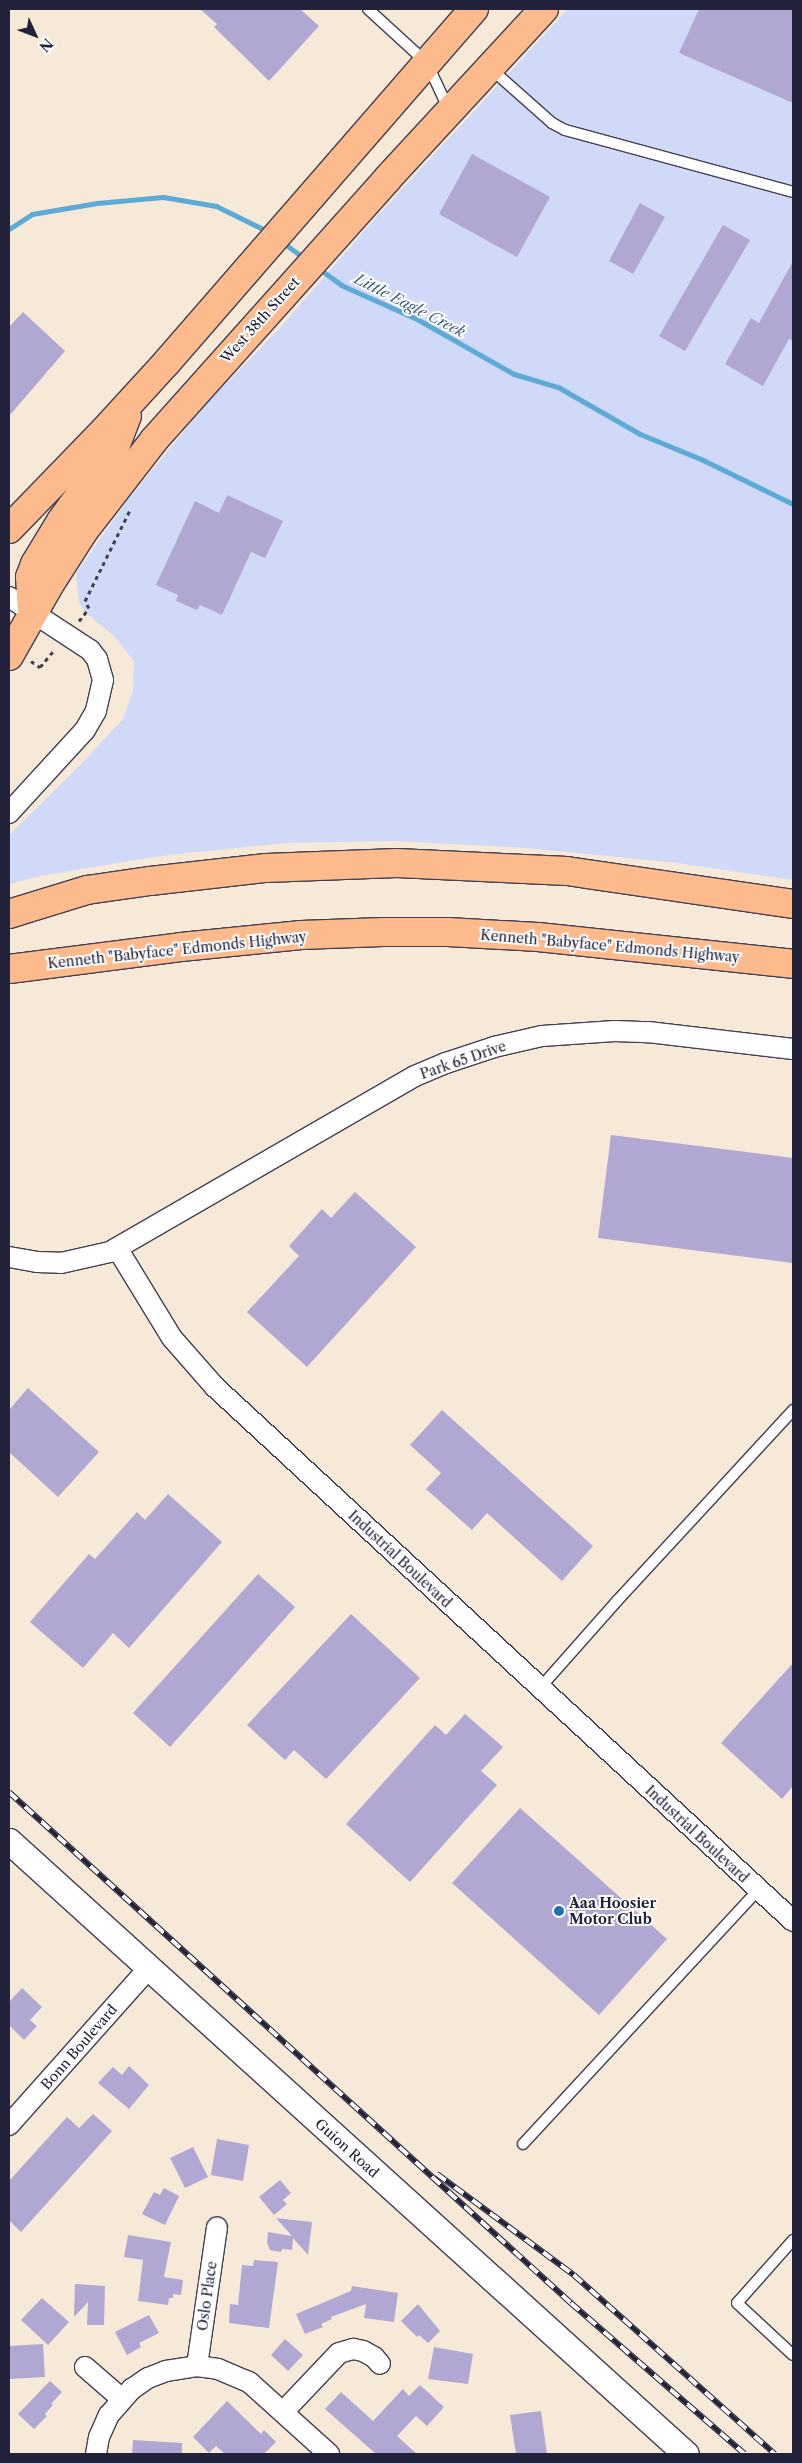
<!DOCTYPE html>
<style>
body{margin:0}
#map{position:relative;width:802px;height:2463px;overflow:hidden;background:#f7e9d7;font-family:"Libre Caslon Text",serif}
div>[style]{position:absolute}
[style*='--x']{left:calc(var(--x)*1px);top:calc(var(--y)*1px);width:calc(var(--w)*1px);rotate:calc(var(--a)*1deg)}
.built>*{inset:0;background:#d1d9f9}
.stream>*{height:5px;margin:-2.5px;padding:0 2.5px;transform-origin:2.5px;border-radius:2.5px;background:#5daad6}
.building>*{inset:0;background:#b0a8d2}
.path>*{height:3px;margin-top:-1.5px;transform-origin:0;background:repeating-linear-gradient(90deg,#424052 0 4px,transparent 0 8px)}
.roads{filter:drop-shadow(1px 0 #424052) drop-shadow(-1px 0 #424052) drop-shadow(0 1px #424052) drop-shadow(0 -1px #424052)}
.service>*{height:10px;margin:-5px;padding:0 5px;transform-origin:5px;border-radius:5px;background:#fff}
.minor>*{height:20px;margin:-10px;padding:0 10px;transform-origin:10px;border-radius:10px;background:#fff}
.tertiary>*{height:25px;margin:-12.5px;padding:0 12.5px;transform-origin:12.5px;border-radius:12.5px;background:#fff}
.primary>*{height:28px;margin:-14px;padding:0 14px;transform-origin:14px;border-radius:14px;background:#fcba8d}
.motorway>*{height:28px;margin:-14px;padding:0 14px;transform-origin:14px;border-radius:14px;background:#fcba8d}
.rail>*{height:5.5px;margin-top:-2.75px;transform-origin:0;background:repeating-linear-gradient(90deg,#fff 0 11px,#22223b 0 22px);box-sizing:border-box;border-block:1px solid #22223b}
.dots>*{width:14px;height:14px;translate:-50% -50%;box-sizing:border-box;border:2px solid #fff;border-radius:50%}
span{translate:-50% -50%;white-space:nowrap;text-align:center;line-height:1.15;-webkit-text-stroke:4px #fff;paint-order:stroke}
.street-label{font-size:14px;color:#22223b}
.poi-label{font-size:14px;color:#22223b;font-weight:700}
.left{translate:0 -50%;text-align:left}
.water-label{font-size:15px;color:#3d5f81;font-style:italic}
.frame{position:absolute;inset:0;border:10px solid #22223b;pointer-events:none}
.north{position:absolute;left:10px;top:10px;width:50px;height:50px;-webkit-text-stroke:4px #fff;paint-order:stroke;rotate:133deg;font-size:14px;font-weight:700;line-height:20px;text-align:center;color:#22223b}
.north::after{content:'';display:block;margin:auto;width:18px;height:22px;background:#22223b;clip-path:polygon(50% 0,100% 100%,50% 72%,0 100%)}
</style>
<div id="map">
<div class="built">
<div style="clip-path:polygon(568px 9px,793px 9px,793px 880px,677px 863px,527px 848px,393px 841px,286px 843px,160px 856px,40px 876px,9px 884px,9px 835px,81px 764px,123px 719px,133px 691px,134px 661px,115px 637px,86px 613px,79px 603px,76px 573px,126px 502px,206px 404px,279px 329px,379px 214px)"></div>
</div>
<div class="stream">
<div style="--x:9;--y:229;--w:27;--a:-33"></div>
<div style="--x:32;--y:214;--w:66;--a:-9.6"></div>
<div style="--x:97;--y:203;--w:66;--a:-5.2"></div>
<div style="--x:163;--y:197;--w:54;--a:9.6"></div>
<div style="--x:216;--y:206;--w:59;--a:26.1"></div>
<div style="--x:282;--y:242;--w:29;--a:36"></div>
<div style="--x:318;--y:268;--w:29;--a:36"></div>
<div style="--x:341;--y:285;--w:83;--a:24.1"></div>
<div style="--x:417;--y:319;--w:112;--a:29.6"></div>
<div style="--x:514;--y:374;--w:46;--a:16.5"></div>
<div style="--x:558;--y:387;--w:95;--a:29.8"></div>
<div style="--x:640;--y:434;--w:68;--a:22.4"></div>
<div style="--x:703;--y:460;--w:100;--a:26.1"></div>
</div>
<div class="building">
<div style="clip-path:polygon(200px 9px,300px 9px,319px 26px,269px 81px,214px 27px,217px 24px)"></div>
<div style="clip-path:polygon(699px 9px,793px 9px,793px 103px,679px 53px)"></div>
<div style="clip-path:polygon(472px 154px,550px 197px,517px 257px,439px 214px)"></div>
<div style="clip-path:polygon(640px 203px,665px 217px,633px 274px,609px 261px)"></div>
<div style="clip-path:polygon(723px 225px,750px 240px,685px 351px,659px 336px)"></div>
<div style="clip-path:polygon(793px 261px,793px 341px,789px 339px,763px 386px,725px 364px,751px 318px,759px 323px)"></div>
<div style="clip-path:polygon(23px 312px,65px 351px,9px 416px,9px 327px)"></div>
<div style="clip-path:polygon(227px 495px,283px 521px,265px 558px,251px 552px,222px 615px,200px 605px,197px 610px,176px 601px,178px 595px,156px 585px,195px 501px,219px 513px)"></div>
<div style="clip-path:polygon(611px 1135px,793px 1158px,793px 1263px,598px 1238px)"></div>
<div style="clip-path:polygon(355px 1192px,416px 1247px,307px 1367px,247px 1312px,299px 1256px,289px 1246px,322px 1209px,331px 1218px)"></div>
<div style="clip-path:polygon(28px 1388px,99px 1452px,58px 1497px,9px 1452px,9px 1410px)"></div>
<div style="clip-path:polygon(442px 1410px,593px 1546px,562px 1581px,487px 1513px,472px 1530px,426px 1489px,441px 1473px,410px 1445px)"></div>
<div style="clip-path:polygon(168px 1494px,222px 1542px,129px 1648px,113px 1633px,83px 1668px,30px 1622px,89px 1554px,95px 1559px,137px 1512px,145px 1520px)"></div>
<div style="clip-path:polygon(258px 1574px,295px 1607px,170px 1747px,133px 1713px)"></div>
<div style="clip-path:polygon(351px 1614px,420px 1678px,326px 1779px,294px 1750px,285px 1760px,247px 1725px)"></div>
<div style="clip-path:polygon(793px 1663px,793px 1786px,782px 1799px,721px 1743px)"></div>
<div style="clip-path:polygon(465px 1714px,503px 1747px,481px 1771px,497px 1785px,410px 1882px,346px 1824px,435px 1725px,446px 1735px)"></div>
<div style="clip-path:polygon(520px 1808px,667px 1939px,599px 2015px,452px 1883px)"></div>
<div style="clip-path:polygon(22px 1988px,42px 2007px,30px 2020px,37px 2026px,24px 2040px,9px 2025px,9px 2002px)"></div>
<div style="clip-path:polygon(129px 2066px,149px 2085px,129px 2109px,98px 2083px,113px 2067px,122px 2075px)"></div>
<div style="clip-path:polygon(93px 2114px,112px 2131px,21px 2232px,9px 2220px,9px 2181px,67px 2117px,79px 2128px)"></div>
<div style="clip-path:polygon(217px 2139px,249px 2145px,243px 2181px,211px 2175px)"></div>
<div style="clip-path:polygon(193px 2147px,208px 2177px,185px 2188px,170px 2158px)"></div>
<div style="clip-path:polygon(280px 2180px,291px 2193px,283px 2200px,287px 2204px,274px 2215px,259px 2197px)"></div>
<div style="clip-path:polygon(164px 2188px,179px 2196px,165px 2225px,142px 2214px,154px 2192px,160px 2195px)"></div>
<div style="clip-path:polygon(276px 2218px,312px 2222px,308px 2255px,293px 2238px,292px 2250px,282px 2249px,281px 2252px,270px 2250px,267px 2243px,268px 2232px,292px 2236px)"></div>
<div style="clip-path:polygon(128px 2235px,171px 2242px,164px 2277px,183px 2280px,181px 2295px,173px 2294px,173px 2298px,169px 2298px,168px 2305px,138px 2301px,143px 2260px,124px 2257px)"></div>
<div style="clip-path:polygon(254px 2260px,278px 2262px,269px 2328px,229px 2323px,230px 2304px,238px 2305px,242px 2265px,253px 2266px)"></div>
<div style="clip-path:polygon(75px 2284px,105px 2286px,104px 2325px,87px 2325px,88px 2302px,74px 2317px)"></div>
<div style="clip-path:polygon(352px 2286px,398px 2293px,394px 2322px,364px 2318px,366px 2304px,331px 2317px,332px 2319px,321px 2324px,323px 2327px,305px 2334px,296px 2314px,351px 2291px)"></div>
<div style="clip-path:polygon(42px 2298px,69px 2322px,48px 2345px,21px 2320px)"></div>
<div style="clip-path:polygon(418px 2304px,440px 2331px,428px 2343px,419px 2335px,417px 2337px,401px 2321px)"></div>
<div style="clip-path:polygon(149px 2315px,159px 2333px,139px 2343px,141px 2347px,127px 2355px,115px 2332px)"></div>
<div style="clip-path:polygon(285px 2339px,303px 2355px,288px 2371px,271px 2355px)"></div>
<div style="clip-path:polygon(43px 2344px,45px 2377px,9px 2379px,9px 2346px)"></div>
<div style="clip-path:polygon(434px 2347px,473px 2354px,468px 2384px,428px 2379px)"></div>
<div style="clip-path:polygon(50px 2381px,62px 2392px,51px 2404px,53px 2405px,45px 2414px,47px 2416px,34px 2429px,18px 2414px)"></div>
<div style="clip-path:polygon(420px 2385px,444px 2407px,427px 2426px,416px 2416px,397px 2436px,417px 2454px,376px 2454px,325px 2409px,341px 2392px,373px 2421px,403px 2389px,409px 2396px)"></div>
<div style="clip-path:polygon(227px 2401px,261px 2434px,264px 2430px,276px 2442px,264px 2454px,225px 2454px,216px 2446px,209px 2453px,193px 2437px)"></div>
<div style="clip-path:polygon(541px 2411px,547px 2454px,516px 2454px,510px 2415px)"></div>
<div style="clip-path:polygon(133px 2440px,182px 2443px,182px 2454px,132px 2454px)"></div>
</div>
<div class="path">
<div style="--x:79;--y:621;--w:16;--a:-52"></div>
<div style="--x:89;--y:608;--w:8;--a:-120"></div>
<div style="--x:85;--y:601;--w:102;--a:-63.7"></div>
<div style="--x:31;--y:661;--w:11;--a:34"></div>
<div style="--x:40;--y:667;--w:23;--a:-50"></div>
</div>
<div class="roads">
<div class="service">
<div style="--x:368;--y:9;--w:80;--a:42.5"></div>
<div style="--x:427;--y:63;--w:52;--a:64.9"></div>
<div style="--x:490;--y:68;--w:83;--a:41.6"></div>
<div style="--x:552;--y:123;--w:15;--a:28"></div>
<div style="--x:565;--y:130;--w:236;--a:15.2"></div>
<div style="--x:540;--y:1688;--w:116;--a:-48.5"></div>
<div style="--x:617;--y:1601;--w:260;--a:-47.3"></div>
<div style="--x:523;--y:2144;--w:346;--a:-47.2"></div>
<div style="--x:793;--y:2240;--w:84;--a:131.6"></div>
<div style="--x:737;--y:2303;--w:76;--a:42.9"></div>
</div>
<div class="minor">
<div style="--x:9;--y:597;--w:97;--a:33.2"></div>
<div style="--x:90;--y:650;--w:11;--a:52"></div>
<div style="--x:97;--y:659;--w:22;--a:74"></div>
<div style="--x:103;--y:680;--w:32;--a:103"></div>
<div style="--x:96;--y:711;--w:22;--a:120"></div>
<div style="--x:85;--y:730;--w:113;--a:132.5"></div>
<div style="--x:117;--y:1248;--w:105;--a:58.6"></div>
<div style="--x:172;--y:1338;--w:65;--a:48.7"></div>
<div style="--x:215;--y:1387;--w:787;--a:42.73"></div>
<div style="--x:9;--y:1257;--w:28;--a:10"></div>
<div style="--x:37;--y:1262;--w:24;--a:2"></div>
<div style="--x:61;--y:1263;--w:50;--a:-12.7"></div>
<div style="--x:110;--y:1252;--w:352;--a:-30"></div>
<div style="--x:415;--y:1076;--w:34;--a:-23"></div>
<div style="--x:446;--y:1063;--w:51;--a:-18.4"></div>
<div style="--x:494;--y:1047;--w:49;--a:-12.9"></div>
<div style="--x:542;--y:1036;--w:73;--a:-3.9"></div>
<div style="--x:615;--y:1031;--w:33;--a:2"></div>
<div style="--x:648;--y:1032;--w:146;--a:6.7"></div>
<div style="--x:9;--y:2125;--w:210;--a:-48.3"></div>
<div style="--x:197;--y:2366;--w:140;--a:-81.8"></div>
<div style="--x:85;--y:2367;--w:49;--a:40.9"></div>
<div style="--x:283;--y:2412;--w:81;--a:-46.5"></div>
<div style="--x:339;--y:2353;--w:15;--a:-16"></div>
<div style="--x:353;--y:2349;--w:10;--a:11"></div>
<div style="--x:363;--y:2351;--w:13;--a:29"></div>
<div style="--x:374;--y:2357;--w:9;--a:49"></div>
<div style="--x:96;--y:2454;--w:17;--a:-80"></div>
<div style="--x:99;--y:2437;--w:24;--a:-66"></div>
<div style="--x:109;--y:2415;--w:35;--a:-49"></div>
<div style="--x:132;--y:2389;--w:19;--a:-35"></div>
<div style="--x:148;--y:2378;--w:19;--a:-21"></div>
<div style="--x:166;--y:2371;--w:31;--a:-9"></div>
<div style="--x:197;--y:2366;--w:21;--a:8"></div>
<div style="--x:218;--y:2369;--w:34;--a:23"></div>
<div style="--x:249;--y:2382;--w:108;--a:42"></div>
</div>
<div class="tertiary">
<div style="--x:9;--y:1841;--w:913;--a:42.16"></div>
</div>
<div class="primary">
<div style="--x:9;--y:529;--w:136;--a:-45.9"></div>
<div style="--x:104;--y:431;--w:93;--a:-47.6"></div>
<div style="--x:167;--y:362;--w:468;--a:-49"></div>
<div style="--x:32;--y:613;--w:36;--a:-93"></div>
<div style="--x:30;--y:577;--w:14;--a:-69"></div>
<div style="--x:35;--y:564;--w:50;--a:-58.8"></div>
<div style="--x:61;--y:521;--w:92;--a:-53.9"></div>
<div style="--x:115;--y:447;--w:33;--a:-69"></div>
<div style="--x:9;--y:656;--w:79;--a:-60.5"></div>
<div style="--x:48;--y:587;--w:65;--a:-57.5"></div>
<div style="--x:83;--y:532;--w:116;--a:-52.3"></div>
<div style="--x:154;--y:440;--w:351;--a:-48.2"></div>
<div style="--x:388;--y:178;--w:230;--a:-47.3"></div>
</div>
<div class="motorway">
<div style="--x:9;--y:914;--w:82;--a:-17.1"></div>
<div style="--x:87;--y:890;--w:64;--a:-8.1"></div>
<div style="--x:150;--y:881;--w:117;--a:-6.4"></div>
<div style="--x:266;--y:868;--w:131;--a:-2.2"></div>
<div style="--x:397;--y:863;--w:170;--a:2.7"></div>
<div style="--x:567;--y:871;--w:228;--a:8.3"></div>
<div style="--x:9;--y:969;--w:173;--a:-7.3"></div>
<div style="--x:181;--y:947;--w:121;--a:-5.7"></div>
<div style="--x:301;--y:935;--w:82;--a:-2.1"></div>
<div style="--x:383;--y:932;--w:65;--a:0"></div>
<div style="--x:448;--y:932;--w:90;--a:3.2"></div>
<div style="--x:538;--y:937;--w:256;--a:6"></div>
</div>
</div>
<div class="rail">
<div style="--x:9;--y:1792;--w:760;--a:42.28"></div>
<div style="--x:571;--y:2303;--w:230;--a:41"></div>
<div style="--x:437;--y:2174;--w:170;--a:36.4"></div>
<div style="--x:574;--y:2275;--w:269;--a:41.7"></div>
</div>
<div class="dots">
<div style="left:559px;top:1911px;background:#1f6fb2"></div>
</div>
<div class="street-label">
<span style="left:260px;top:320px;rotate:-48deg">West 38th Street</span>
<span style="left:610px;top:946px;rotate:5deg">Kenneth "Babyface" Edmonds Highway</span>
<span style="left:177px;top:950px;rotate:-6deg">Kenneth "Babyface" Edmonds Highway</span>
<span style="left:463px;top:1060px;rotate:-19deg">Park 65 Drive</span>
<span style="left:400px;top:1559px;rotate:43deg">Industrial Boulevard</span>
<span style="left:697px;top:1834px;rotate:43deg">Industrial Boulevard</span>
<span style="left:79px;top:2047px;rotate:-49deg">Bonn Boulevard</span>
<span style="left:347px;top:2148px;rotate:42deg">Guion Road</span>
<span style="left:207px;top:2296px;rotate:-82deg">Oslo Place</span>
</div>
<div class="poi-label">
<span class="left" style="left:569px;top:1911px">Aaa Hoosier<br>Motor Club</span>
</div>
<div class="water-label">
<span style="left:410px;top:305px;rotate:27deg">Little Eagle Creek</span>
</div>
<div class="frame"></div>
<div class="north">N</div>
</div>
